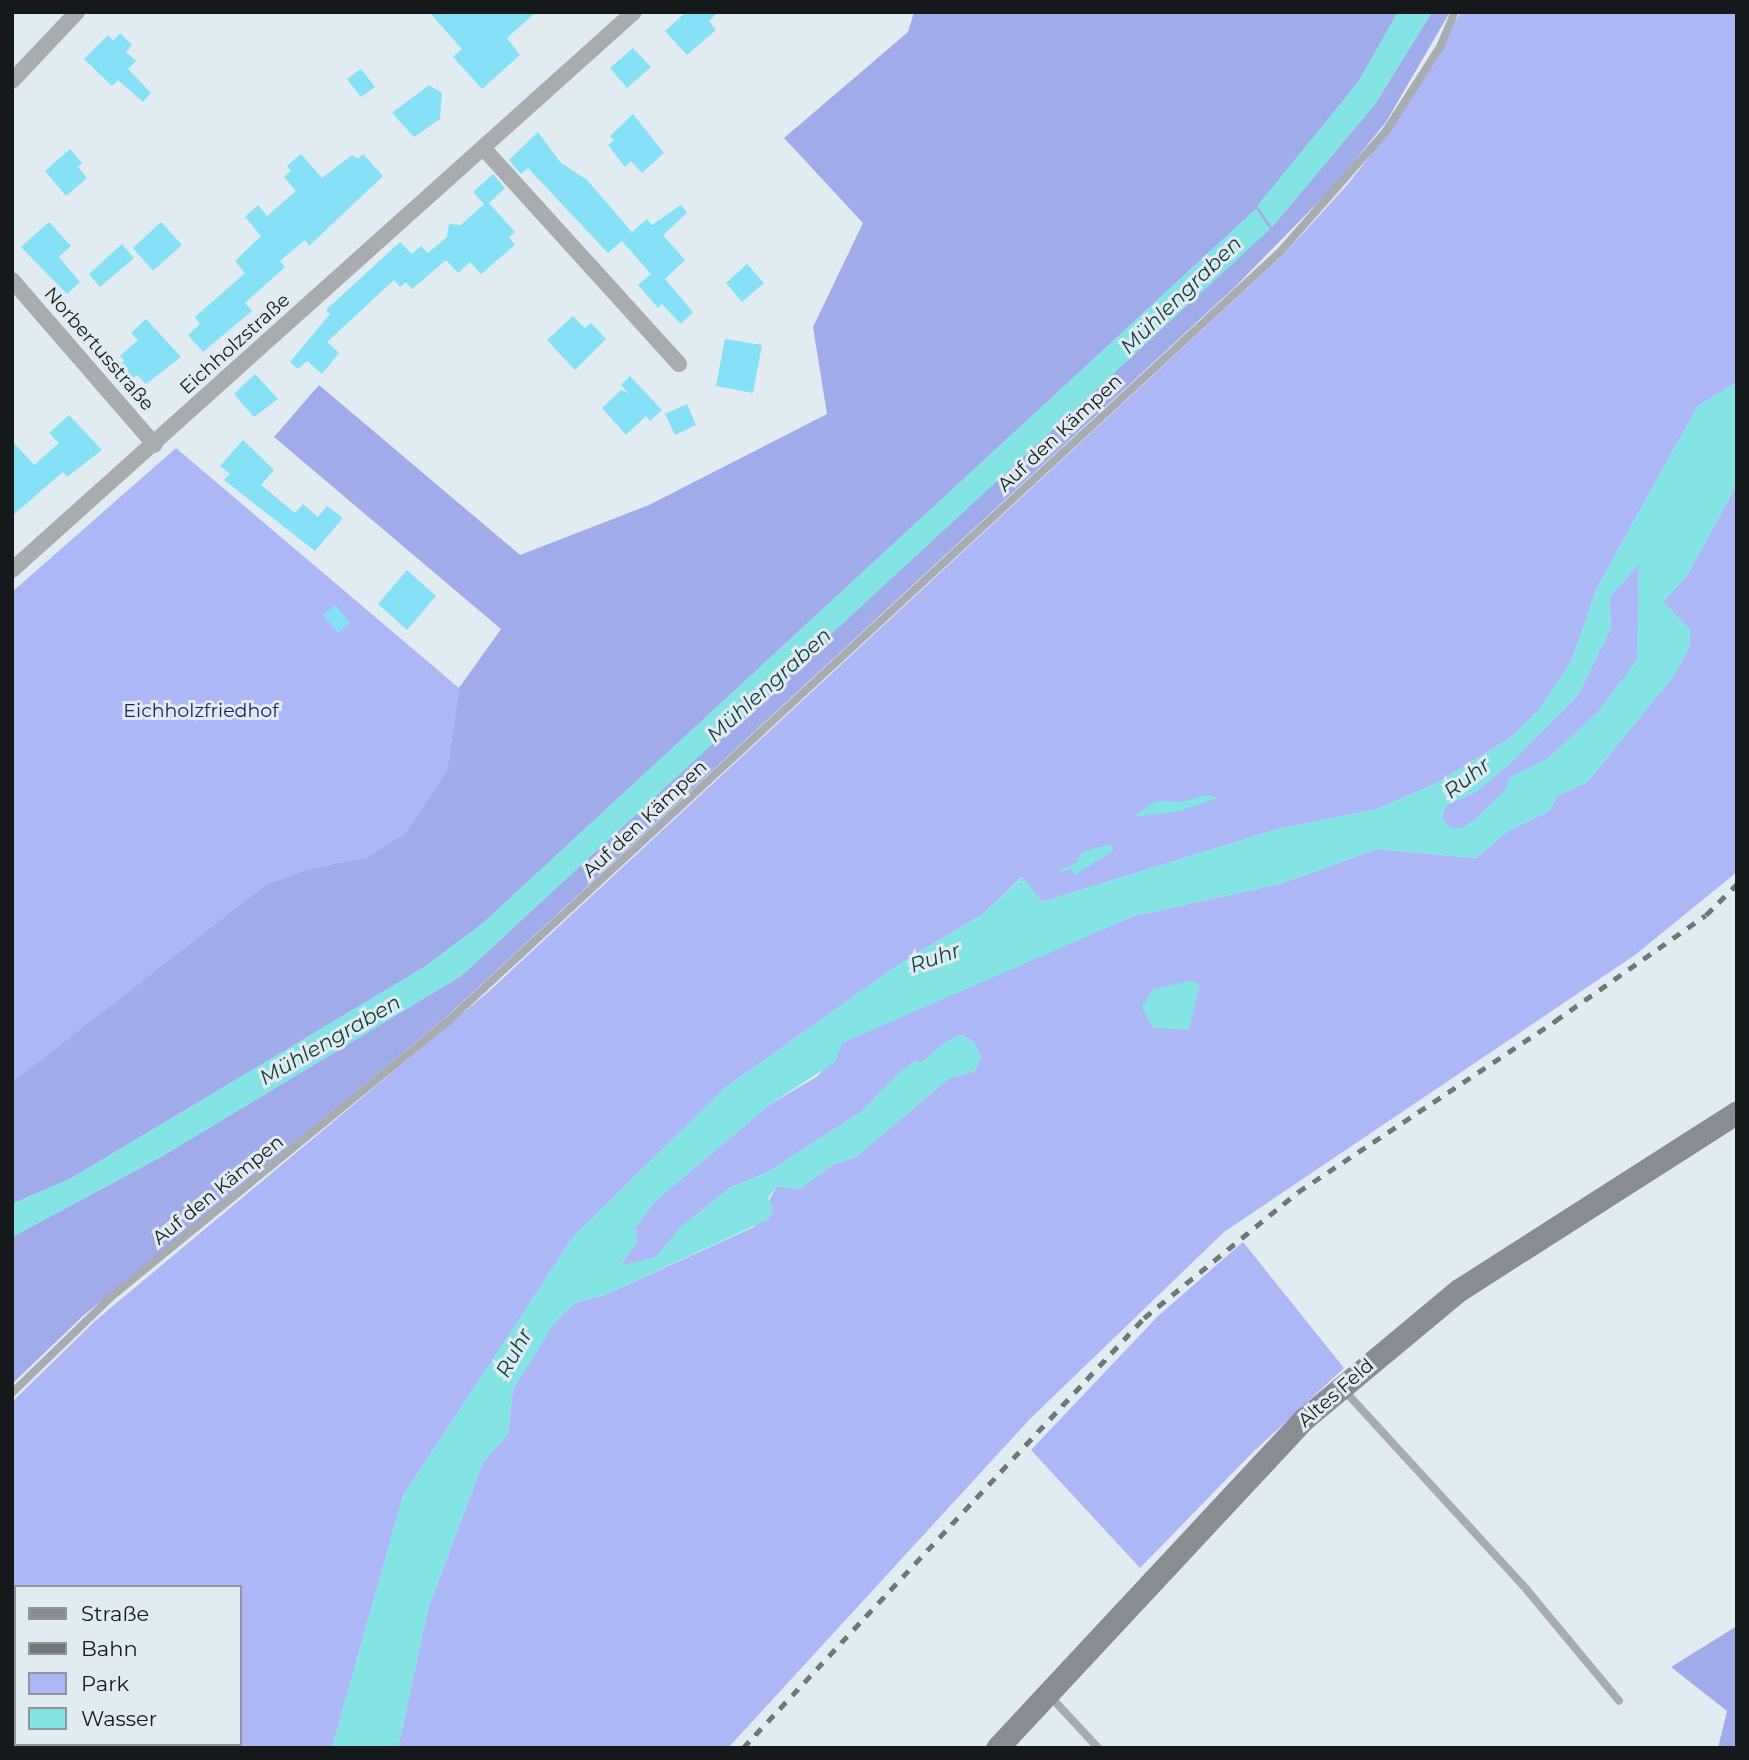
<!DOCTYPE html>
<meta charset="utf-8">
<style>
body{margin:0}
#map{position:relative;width:1749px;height:1760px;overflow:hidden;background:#e0ebf2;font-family:Montserrat,sans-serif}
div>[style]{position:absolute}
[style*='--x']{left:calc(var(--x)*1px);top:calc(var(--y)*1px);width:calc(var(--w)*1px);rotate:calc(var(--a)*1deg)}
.green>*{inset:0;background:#acb8f6}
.forest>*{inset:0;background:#a0acea}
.water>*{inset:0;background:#84e4e4}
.building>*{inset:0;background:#86e0f6}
.lane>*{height:8px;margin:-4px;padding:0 4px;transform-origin:4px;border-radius:4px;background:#a8abaf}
.street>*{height:16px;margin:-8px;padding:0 8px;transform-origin:8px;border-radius:8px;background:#a8abaf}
.secondary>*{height:23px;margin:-11.5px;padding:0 11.5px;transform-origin:11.5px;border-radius:11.5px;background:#898d93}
.rail>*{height:5px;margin-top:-2.5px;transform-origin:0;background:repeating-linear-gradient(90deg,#70777b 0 9px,transparent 0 18px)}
span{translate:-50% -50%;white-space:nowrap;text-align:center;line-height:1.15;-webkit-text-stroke:6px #e0ebf2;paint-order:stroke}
.street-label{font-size:19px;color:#15191b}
.park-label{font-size:19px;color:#1d1d64}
.water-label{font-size:21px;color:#113f3f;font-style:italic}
.frame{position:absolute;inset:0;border:14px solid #15191b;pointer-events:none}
.legend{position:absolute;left:14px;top:1585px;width:228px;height:161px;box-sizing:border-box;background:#e0ebf2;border:2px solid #8f979c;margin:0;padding:9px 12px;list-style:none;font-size:21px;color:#15191b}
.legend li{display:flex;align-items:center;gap:14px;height:35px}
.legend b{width:35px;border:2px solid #8f979c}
</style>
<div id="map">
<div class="green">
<div style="clip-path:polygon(evenodd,1461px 12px,1737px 12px,1737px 382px,1697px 407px,1597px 588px,1571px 662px,1538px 711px,1510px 738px,1437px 783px,1377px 809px,1278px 829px,1042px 902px,1022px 877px,983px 914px,898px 965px,725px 1088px,573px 1237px,403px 1496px,332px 1748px,12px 1748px,12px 1402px,95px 1321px,487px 993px,1286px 252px,1348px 184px,1396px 122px,1461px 12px,16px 1587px,240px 1587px,240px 1744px,16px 1744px,16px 1587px)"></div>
<div style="clip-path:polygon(176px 448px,459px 688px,447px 770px,405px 833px,367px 857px,308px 869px,265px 885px,12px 1082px,12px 592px)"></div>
<div style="clip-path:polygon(1737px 484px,1737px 872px,1635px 955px,1224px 1232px,1030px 1419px,728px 1748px,398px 1748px,428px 1609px,483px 1462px,508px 1434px,513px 1389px,553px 1324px,575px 1303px,607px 1294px,754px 1227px,777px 1186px,800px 1189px,832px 1165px,856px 1157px,949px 1078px,975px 1071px,981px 1057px,974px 1042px,962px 1035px,949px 1040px,922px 1062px,901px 1071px,861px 1112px,766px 1173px,731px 1187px,682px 1226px,656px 1257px,619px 1267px,637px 1242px,635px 1228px,655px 1201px,769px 1105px,818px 1076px,842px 1043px,956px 991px,1134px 916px,1283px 883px,1377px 849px,1476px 858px,1508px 831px,1549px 811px,1557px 796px,1587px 782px,1671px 679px,1689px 649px,1690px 630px,1663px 602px,1687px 575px)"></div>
<div style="clip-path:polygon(1639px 563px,1638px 660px,1598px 712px,1549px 758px,1509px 778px,1507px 789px,1476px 819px,1463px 828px,1450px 828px,1442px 818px,1445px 806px,1477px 791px,1514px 760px,1578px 695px,1611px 628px,1609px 598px)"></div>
<div style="clip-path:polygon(1243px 1242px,1344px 1368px,1251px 1454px,1140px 1568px,1031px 1450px,1158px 1316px)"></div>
</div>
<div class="forest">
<div style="clip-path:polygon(914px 12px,1398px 12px,1359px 81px,1258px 206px,1272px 227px,1375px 104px,1432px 12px,1450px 12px,1386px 122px,1336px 184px,1236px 286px,444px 1019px,83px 1316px,12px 1384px,12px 1237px,159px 1158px,461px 976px,1269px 229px,1256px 209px,482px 924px,423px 968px,70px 1179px,12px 1204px,12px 1082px,265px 885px,308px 869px,367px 857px,405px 833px,447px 770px,459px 688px,501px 629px,274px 437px,319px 385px,520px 555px,649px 505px,827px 414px,813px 327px,863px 223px,784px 138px,908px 32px)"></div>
<div style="clip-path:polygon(1737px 1626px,1737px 1748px,1718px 1748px,1727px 1711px,1671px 1667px)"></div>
</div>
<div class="water">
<div style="clip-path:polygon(1398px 12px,1432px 12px,1375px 104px,1272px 227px,1257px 206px,1359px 81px)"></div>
<div style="clip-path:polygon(1256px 209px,1270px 229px,461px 976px,159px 1158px,12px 1237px,12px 1204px,70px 1179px,423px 968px,482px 924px)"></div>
<div style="clip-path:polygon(evenodd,1737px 382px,1737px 484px,1687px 575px,1663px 602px,1690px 630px,1689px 649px,1671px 679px,1586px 783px,1557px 796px,1549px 811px,1508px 831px,1476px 858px,1377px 849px,1283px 883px,1134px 916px,842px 1043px,835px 1062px,769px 1105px,655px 1201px,635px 1228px,637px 1242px,620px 1266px,656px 1257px,682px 1226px,731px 1187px,766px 1173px,861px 1112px,901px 1071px,914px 1061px,922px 1062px,949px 1040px,961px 1035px,974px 1042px,981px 1057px,975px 1071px,949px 1078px,856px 1157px,832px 1165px,800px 1189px,777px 1186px,768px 1198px,773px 1210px,769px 1219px,607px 1294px,575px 1303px,554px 1324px,513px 1389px,508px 1434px,483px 1462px,428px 1609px,398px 1748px,332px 1748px,403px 1496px,573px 1237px,725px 1088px,898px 965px,983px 914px,1023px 877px,1042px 902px,1278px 829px,1377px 809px,1437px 783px,1510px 738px,1538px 711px,1571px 662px,1597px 588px,1697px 407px,1737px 382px,1639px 564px,1637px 660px,1598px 712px,1549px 758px,1509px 778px,1506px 789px,1476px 819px,1463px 828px,1450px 828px,1442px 818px,1445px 806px,1477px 791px,1514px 760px,1578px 695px,1611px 628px,1609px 598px,1639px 564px)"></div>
<div style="clip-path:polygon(1205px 795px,1218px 798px,1180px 811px,1133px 817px,1156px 801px,1182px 802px)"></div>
<div style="clip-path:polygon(1111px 844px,1113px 851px,1074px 875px,1072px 869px,1053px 874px,1077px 862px,1082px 852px)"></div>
<div style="clip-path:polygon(1190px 981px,1200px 984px,1189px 1030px,1153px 1028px,1142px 1007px,1153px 989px)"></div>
</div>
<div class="building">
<div style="clip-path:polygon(429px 12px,536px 12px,507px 38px,520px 55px,482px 89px,453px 57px,462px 49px)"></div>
<div style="clip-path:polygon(686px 12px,718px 12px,709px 21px,716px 30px,687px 55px,665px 31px)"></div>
<div style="clip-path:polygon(120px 33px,132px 45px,126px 52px,136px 61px,128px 69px,151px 93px,143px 102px,118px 80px,112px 86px,84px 59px,108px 35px,113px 41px)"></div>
<div style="clip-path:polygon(633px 48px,651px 67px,627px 88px,610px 68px)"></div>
<div style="clip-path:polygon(361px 69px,375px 87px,361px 97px,347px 79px)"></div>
<div style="clip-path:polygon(429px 85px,442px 93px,440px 119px,414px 137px,392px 113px)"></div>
<div style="clip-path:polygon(633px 114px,664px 153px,642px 173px,631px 161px,625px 167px,608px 145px,614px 140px,610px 136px)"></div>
<div style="clip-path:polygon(538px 132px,560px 162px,587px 180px,632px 232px,608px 253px,528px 168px,521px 174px,509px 160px)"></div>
<div style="clip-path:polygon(70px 149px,82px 163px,78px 167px,87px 178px,66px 196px,45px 171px)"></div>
<div style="clip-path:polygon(301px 154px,322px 178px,352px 155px,358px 159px,363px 154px,383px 176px,309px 246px,305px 240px,280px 261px,285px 267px,245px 303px,252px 311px,203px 352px,188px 335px,200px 324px,195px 317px,245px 273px,235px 261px,261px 236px,245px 217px,258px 205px,267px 216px,296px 191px,284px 177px,291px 171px,287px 166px)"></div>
<div style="clip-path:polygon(493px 174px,505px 188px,489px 203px,515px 232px,509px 237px,515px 245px,481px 274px,470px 262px,458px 273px,446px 260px,412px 289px,406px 282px,400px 287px,394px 280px,327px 342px,339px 353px,322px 374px,307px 361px,298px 369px,290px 362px,330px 314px,326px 310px,400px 242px,412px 254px,421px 246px,428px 253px,447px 237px,449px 224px,461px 225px,484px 204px,473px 192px)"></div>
<div style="clip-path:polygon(681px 205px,687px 213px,663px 235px,685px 260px,665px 279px,693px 312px,681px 324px,662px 304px,658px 308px,638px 285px,651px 274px,622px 241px,647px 219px,652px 225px)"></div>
<div style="clip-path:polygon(49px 222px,71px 246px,59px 257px,80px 282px,67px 294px,21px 247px)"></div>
<div style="clip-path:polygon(161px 222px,182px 245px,153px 271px,133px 248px)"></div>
<div style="clip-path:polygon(122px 244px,134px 258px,100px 287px,89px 274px)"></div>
<div style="clip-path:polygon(747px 264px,764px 283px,742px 302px,726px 283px)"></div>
<div style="clip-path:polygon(573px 316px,585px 328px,591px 323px,606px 339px,575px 370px,547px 340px)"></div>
<div style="clip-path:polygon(146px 319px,181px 357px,146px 384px,137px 375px,132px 379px,120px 365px,124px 361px,120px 356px,138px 340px,131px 333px)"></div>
<div style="clip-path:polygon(725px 339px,762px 345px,753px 393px,716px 386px)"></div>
<div style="clip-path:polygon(255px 374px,278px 399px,254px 417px,234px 394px)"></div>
<div style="clip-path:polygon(630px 376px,662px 410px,650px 421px,646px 416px,626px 435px,602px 408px,621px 390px,628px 393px,621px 385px)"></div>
<div style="clip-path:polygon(687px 404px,696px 425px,675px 435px,665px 414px)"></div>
<div style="clip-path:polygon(69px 415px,102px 450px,67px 477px,63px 472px,57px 477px,12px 516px,12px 441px,34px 465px,59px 443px,49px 433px)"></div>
<div style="clip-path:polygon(243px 440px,274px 470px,261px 485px,295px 513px,303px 504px,318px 517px,327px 506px,343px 518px,315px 551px,224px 480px,230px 474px,220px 466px)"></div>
<div style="clip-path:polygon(407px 570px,436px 596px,407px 630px,378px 604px)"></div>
<div style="clip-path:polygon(335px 605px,350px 623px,338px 633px,323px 615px)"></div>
</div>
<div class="lane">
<div style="--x:1343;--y:1389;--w:273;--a:47.5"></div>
<div style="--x:1527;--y:1590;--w:144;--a:50.3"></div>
<div style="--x:12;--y:1393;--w:138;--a:-44.1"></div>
<div style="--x:111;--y:1297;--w:431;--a:-39.3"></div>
<div style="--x:445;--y:1024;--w:1139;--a:-42.76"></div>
<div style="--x:1281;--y:251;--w:159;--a:-48.8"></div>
<div style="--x:1386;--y:131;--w:100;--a:-57.3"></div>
<div style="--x:1440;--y:47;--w:38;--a:-67"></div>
<div style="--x:1049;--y:1695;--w:72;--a:47.2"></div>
</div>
<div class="street">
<div style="--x:12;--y:81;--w:95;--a:-46.7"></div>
<div style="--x:485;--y:150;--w:289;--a:47.8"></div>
<div style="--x:12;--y:280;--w:218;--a:49.1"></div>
<div style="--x:12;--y:570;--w:836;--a:-41.9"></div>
</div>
<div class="secondary">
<div style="--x:997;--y:1748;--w:450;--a:-47"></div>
<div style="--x:1304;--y:1419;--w:202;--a:-39.8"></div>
<div style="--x:1459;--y:1290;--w:330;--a:-32.6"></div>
</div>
<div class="rail">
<div style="--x:743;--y:1748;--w:588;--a:-47"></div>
<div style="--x:1144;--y:1318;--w:199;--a:-39.3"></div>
<div style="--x:1298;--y:1192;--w:309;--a:-33.6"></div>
<div style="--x:1555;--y:1021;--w:184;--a:-35.1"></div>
<div style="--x:1706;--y:915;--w:44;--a:-45"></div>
</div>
<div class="street-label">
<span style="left:235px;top:344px;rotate:-42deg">Eichholzstraße</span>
<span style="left:99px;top:349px;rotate:49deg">Norbertusstraße</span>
<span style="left:1060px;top:433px;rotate:-43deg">Auf den Kämpen</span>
<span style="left:645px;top:819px;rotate:-43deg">Auf den Kämpen</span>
<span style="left:218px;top:1190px;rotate:-39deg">Auf den Kämpen</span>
<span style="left:1336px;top:1393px;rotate:-41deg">Altes Feld</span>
</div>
<div class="park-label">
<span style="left:201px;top:711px">Eichholzfriedhof</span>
</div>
<div class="water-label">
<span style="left:1181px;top:295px;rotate:-44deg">Mühlengraben</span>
<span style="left:769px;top:685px;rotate:-42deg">Mühlengraben</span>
<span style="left:1467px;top:778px;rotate:-38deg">Ruhr</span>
<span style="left:935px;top:958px;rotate:-19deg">Ruhr</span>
<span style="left:330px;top:1040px;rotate:-30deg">Mühlengraben</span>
<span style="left:514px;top:1353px;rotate:-61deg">Ruhr</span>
</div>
<div class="frame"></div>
<ul class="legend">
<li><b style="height:9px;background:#898d93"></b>Straße</li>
<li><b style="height:9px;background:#70777b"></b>Bahn</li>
<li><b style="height:19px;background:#acb8f6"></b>Park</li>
<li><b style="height:19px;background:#84e4e4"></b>Wasser</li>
</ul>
</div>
